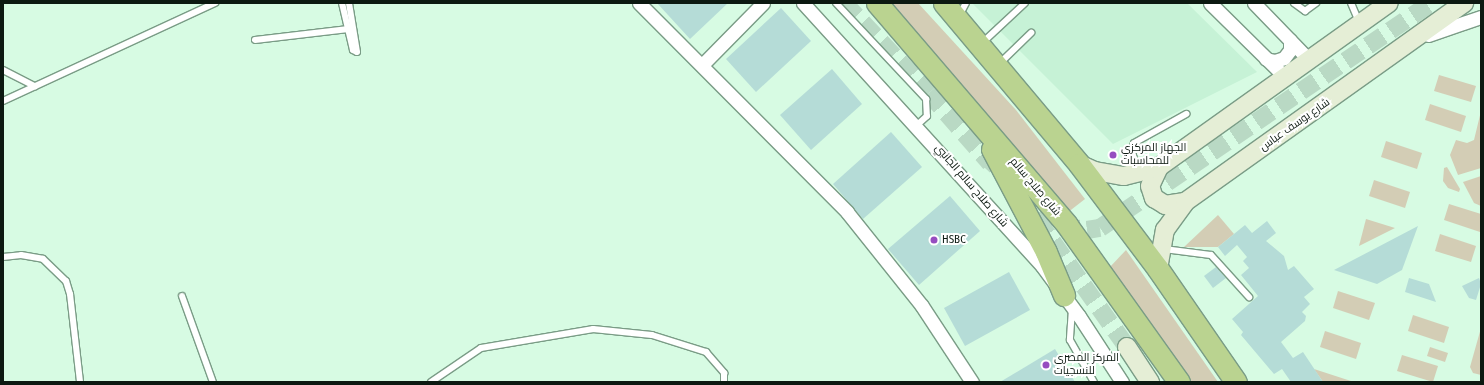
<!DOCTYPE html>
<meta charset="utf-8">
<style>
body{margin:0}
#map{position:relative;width:1484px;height:385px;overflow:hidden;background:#d7fbe3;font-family:"Fira Sans Condensed",Cairo,sans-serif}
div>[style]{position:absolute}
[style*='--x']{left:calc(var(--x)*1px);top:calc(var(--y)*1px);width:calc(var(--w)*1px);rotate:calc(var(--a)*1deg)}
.built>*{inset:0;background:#c6f2d6}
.green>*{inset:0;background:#d3cdb5}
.building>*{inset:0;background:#b5dcd7}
.secondary-tunnel>*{height:18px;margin-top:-9px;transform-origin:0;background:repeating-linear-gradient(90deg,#b9d9c4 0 18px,transparent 0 27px)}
.roads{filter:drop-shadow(1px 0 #7a9c86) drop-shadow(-1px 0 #7a9c86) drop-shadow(0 1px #7a9c86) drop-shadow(0 -1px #7a9c86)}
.service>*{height:6px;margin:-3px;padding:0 3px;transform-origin:3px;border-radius:3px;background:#fff}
.minor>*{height:13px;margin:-6.5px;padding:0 6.5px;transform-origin:6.5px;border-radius:6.5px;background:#fff}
.secondary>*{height:18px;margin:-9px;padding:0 9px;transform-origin:9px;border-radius:9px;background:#e5eed6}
.trunk>*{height:21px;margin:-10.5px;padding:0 10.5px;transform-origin:10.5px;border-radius:10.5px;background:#bad390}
.dots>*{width:11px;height:11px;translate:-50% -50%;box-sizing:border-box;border:2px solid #fff;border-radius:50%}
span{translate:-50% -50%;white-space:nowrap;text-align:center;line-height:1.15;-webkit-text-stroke:4px #fff;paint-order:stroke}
.street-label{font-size:11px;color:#0c1911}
.poi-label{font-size:11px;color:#0c1911}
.left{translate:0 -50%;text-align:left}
.frame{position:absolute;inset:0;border:4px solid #0c1911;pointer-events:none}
</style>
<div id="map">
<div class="built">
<div style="clip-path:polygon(972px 3px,1187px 3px,1257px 72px,1113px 144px)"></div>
</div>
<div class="green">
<div style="clip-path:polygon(883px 3px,918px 3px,1016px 110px,1085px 199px,1067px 213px)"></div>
<div style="clip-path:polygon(1439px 75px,1476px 86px,1471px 102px,1434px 91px)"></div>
<div style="clip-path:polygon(1430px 104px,1466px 116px,1461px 132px,1425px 120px)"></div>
<div style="clip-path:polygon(1481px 111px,1481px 168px,1458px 175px,1450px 155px,1456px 140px,1467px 143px,1474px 140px)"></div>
<div style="clip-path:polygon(1386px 141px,1422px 153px,1417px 169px,1381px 157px)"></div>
<div style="clip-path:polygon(1447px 167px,1460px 189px,1459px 192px,1448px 188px,1443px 181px,1444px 168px)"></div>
<div style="clip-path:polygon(1481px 176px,1481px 206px,1474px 203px,1463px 182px)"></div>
<div style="clip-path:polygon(1374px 180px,1410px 192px,1405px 208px,1369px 196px)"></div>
<div style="clip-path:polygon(1449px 204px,1481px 214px,1480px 232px,1444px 220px)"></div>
<div style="clip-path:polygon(1218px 215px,1234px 234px,1218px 247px,1184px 247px)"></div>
<div style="clip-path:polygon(1366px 219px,1395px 228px,1359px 246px)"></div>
<div style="clip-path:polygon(1440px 234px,1476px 246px,1471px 262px,1435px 251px)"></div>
<div style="clip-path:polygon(1126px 250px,1218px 382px,1187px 382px,1109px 268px)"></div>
<div style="clip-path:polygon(1338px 291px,1375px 303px,1369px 320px,1333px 308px)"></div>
<div style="clip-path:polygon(1413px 315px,1449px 327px,1444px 343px,1408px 331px)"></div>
<div style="clip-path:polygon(1481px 328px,1481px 375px,1473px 373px,1470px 367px)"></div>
<div style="clip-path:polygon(1325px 331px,1361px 343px,1356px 359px,1320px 347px)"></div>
<div style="clip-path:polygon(1430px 347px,1448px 353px,1445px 362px,1427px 356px)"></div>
<div style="clip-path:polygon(1402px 355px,1438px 366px,1433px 382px,1397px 371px)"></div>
<div style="clip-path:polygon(1314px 369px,1354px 382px,1323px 382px)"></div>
</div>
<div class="building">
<div style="clip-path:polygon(657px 3px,728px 3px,690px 39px)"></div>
<div style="clip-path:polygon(781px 8px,811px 41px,756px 92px,726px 59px)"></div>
<div style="clip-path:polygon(832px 69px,862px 104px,811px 150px,780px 115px)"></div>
<div style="clip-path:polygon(891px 132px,922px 167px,863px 219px,833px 184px)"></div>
<div style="clip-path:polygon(950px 196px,980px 231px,919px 285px,888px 249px)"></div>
<div style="clip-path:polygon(1267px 221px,1276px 233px,1266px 241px,1284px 256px,1288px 270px,1294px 266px,1314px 289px,1304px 297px,1310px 304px,1302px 312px,1306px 316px,1305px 321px,1281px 342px,1293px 358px,1303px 352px,1323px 382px,1291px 382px,1282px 369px,1274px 374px,1241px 335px,1243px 332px,1232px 319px,1258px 296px,1241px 275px,1249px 268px,1243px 261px,1247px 257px,1237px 245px,1225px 256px,1218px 247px,1245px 225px,1252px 233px)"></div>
<div style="clip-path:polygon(1418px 226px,1402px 270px,1377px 284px,1334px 270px)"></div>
<div style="clip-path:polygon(1216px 267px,1226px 278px,1213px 288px,1204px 276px)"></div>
<div style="clip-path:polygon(1009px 272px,1030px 310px,965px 346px,944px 308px)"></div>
<div style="clip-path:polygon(1409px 278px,1429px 284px,1436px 302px,1405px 292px)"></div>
<div style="clip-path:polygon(1479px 278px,1481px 284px,1476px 300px,1469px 298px,1462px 286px)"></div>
<div style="clip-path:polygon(1055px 349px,1075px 382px,1000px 382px)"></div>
</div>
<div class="secondary-tunnel">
<div style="--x:844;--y:3;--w:124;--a:46.6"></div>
<div style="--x:929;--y:93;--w:93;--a:48.9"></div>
<div style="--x:983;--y:154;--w:106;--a:42.7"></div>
<div style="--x:1061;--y:226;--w:26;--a:9"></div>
<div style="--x:1087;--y:230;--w:13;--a:-9"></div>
<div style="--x:1100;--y:228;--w:400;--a:-34.2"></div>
<div style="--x:1037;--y:220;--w:156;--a:54.7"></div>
</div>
<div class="roads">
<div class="service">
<div style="--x:342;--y:3;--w:48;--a:76.8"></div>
<div style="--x:353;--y:50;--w:4;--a:27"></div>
<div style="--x:357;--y:52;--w:50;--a:-99.3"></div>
<div style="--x:836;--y:3;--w:132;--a:46.8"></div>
<div style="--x:926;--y:99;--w:17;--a:87"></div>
<div style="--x:927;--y:116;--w:13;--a:138"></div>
<div style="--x:1294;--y:3;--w:14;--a:36"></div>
<div style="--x:1305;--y:11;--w:14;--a:-36"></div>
<div style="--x:1351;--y:3;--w:21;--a:67"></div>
<div style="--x:959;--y:16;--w:15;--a:-62"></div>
<div style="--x:255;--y:40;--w:94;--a:-6.7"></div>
<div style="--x:981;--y:44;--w:60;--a:-43"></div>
<div style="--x:999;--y:64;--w:45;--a:-44.1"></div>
<div style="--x:3;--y:70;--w:36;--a:27"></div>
<div style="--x:3;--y:101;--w:234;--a:-24.8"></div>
<div style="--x:1137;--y:170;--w:20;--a:-105"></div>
<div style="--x:1132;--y:151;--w:8;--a:-76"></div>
<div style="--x:1134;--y:143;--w:60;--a:-29.1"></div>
<div style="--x:1164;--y:249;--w:47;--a:7.3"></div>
<div style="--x:1211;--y:255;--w:57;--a:47.9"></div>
<div style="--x:3;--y:257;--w:18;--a:-6"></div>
<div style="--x:21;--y:255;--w:22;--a:10"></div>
<div style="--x:43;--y:259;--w:32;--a:44"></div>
<div style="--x:66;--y:281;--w:14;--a:73"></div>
<div style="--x:70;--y:294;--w:89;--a:83.5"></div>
<div style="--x:182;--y:296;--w:91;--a:70.2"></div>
<div style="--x:1072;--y:309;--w:31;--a:94"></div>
<div style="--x:1070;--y:340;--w:48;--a:60.3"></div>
<div style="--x:431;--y:382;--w:60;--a:-34.2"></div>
<div style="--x:481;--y:348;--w:114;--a:-9.6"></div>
<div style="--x:593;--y:329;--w:59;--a:5.8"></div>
<div style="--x:652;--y:335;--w:57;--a:17.5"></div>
<div style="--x:706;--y:352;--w:28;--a:49"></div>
<div style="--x:724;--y:373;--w:9;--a:90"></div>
</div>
<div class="minor">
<div style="--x:639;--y:3;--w:295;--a:45.1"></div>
<div style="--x:847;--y:212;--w:120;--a:51.4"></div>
<div style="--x:922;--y:306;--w:91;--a:56.7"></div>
<div style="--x:803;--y:3;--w:355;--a:47.7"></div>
<div style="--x:1042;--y:266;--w:62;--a:53.5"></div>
<div style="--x:1079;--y:316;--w:79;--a:56.9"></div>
<div style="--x:1210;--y:3;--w:105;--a:44.6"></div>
<div style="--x:1254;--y:3;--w:79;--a:46"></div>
<div style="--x:1428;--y:35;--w:56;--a:-18.8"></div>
<div style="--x:1266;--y:59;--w:9;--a:13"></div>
<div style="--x:1275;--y:61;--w:9;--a:-18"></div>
<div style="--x:1284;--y:58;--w:10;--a:-53"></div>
<div style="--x:1290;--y:50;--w:10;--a:-90"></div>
<div style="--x:702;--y:65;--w:87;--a:-45.5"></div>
</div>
<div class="secondary">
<div style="--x:1079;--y:164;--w:17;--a:24"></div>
<div style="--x:1095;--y:171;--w:29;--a:10"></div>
<div style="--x:1124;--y:176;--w:36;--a:-14"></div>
<div style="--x:1159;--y:167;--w:282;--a:-35.5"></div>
<div style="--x:1159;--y:167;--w:21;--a:115"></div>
<div style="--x:1150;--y:186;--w:13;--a:72"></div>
<div style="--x:1154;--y:198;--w:13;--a:32"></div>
<div style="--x:1165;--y:205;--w:20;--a:-9"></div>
<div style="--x:1158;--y:269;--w:40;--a:-80"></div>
<div style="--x:1165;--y:230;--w:34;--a:-54"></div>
<div style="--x:1185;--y:202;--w:343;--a:-35.5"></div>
<div style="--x:1127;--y:347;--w:42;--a:56.7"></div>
</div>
<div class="trunk">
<div style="--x:877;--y:3;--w:292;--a:49.4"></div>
<div style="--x:1067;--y:225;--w:193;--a:54.5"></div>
<div style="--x:944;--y:3;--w:210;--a:50"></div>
<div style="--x:1079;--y:164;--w:131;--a:53"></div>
<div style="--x:1158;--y:269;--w:137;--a:55.4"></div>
<div style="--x:992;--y:149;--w:116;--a:62.3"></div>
<div style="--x:1046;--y:252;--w:47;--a:67.3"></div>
</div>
</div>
<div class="dots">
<div style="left:1113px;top:155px;background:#964dc0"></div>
<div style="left:934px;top:240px;background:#964dc0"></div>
<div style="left:1046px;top:365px;background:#964dc0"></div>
</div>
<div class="street-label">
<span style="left:1295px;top:125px;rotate:-35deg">شارع يوسف عباس</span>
<span style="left:971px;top:186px;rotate:49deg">شارع صلاح سالم الجانبي</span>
<span style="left:1035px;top:187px;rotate:50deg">شارع صلاح سالم</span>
</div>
<div class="poi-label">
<span class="left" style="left:1121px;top:155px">الجهاز المركزي<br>للمحاسبات</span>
<span class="left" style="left:942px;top:240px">HSBC</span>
<span class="left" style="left:1054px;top:365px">المركز المصرى<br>للنسجيات</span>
</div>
<div class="frame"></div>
</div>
